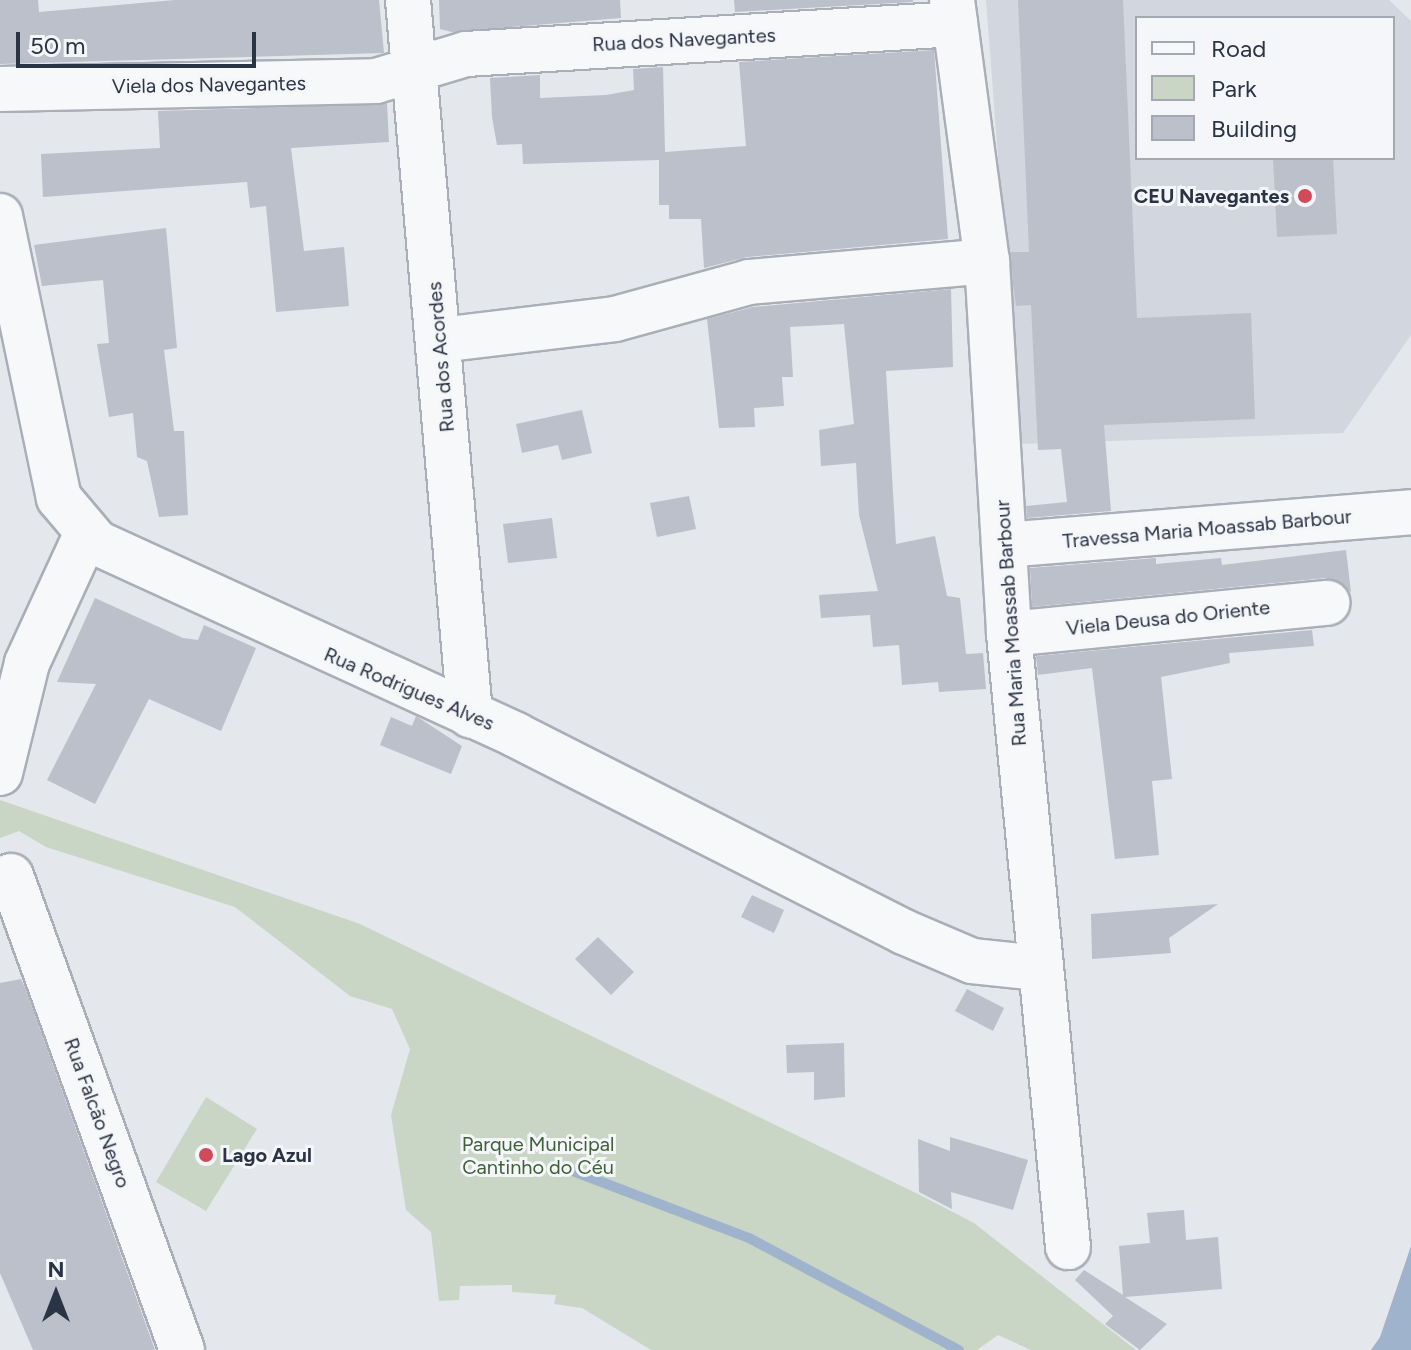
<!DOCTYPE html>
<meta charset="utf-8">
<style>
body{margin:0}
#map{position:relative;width:1411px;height:1350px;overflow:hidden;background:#e4e7ec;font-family:Figtree,sans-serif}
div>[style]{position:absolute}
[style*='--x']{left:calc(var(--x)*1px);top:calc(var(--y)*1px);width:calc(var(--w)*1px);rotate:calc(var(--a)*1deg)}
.built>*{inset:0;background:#d2d6de}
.green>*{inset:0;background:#c9d6c5}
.water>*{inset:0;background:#9fb4cc}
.stream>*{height:10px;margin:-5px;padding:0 5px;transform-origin:5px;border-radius:5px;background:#9fb4cc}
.building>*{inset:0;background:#bbc0ca}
.roads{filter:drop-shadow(2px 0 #a9aeb7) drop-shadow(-2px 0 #a9aeb7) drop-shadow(0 2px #a9aeb7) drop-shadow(0 -2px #a9aeb7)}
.minor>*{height:44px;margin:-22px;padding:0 22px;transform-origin:22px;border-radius:22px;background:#f7f8fa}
.dots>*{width:22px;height:22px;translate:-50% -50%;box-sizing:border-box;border:4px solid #f4f6f9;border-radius:50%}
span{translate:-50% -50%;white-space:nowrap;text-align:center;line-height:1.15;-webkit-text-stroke:6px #f4f6f9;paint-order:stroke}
.street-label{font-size:20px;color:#2b3445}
.poi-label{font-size:20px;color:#2b3445;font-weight:700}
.right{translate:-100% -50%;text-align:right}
.left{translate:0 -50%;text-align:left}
.park-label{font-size:20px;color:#3f6138}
.legend{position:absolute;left:1135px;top:16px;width:260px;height:144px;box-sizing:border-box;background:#f4f6f9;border:2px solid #a4a8b1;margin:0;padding:10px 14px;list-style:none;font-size:24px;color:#2b3445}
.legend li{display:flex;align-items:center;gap:16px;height:40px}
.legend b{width:40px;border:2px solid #a4a8b1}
.north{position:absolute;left:16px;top:1254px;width:80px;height:80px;-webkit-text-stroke:6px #f4f6f9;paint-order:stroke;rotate:0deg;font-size:22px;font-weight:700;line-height:32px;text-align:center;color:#2b3445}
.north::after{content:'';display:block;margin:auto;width:28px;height:36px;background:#2b3445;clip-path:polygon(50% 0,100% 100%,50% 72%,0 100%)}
.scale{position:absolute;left:16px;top:32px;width:240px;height:36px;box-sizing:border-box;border:4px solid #2b3445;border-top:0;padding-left:10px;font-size:24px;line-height:28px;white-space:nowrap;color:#2b3445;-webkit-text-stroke:6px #f4f6f9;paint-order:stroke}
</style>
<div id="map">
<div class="built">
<div style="clip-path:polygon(evenodd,986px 0,1389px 0,1411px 21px,1411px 335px,1343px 433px,1020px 444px,986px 0,1137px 18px,1393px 18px,1393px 158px,1137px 158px,1137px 18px)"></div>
</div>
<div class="green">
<div style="clip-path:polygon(0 800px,360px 924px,918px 1194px,974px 1223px,1136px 1350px,1031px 1350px,998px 1335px,977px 1350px,651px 1350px,582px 1308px,554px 1304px,556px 1295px,512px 1292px,512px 1285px,460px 1286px,459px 1300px,439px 1301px,431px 1232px,406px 1210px,391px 1115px,410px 1049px,392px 1009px,350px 996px,235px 907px,46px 847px,19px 831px,0 838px)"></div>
<div style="clip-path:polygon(206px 1097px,257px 1129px,206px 1211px,156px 1182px)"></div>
</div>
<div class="water">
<div style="clip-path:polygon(1411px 1246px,1411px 1350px,1371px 1350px,1380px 1337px)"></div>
</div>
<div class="stream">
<div style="--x:570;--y:1170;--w:191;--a:20.8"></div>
<div style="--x:749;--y:1238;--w:238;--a:28.1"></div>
</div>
<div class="building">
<div style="clip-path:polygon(0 0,38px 0,39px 12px,175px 0,379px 0,384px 53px,0 64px)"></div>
<div style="clip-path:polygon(439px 0,620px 0,621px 18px,452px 32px,440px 29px)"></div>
<div style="clip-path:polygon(734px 0,913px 0,913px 2px,735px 12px)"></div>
<div style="clip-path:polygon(1018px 0,1123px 0,1137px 318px,1251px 313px,1255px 419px,1104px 425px,1111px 511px,1027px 518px,1026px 506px,1067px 502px,1061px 449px,1038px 450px,1031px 305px,1016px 306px,1013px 284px,1011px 252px,1029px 252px)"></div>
<div style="clip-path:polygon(934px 50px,948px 239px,747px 257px,704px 268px,701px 219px,669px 219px,669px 205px,659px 205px,659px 160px,523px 164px,522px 144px,497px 145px,492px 117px,490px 78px,540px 75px,540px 98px,606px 95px,634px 90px,633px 69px,663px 67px,665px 152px,746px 146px,739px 62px)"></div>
<div style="clip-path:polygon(387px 104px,389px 142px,291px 148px,304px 251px,344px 247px,349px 306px,276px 312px,266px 206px,250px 208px,247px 182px,43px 197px,41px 154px,160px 148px,158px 111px)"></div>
<div style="clip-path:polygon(1273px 158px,1333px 158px,1337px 234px,1277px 237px)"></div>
<div style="clip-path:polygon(166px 228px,177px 348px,164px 350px,174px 431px,184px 431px,188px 515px,159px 517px,147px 461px,137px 457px,133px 413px,109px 417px,97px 344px,109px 343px,103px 280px,42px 286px,34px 245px)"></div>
<div style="clip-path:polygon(951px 289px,953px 367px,886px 371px,896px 544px,935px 536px,947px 596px,960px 598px,966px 654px,983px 653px,986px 689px,939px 692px,938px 682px,902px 685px,899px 645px,873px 647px,870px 615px,821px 618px,819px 595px,878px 591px,859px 515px,856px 463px,821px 466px,819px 430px,854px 424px,844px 324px,790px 327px,793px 377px,782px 377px,784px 406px,754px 408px,755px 427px,719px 428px,707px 319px,753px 307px)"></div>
<div style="clip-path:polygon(582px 410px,592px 453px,562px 460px,558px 445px,522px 453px,516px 424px)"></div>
<div style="clip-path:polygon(689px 496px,696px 529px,657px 537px,650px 503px)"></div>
<div style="clip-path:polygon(552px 518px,557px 558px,508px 563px,503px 524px)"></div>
<div style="clip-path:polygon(1346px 550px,1351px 592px,1325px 578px,1032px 607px,1030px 568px,1156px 558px,1156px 564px,1221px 558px,1222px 565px)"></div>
<div style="clip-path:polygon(95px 598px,183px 638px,198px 640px,204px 625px,256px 648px,221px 731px,149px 699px,95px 804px,47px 780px,96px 684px,57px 682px)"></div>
<div style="clip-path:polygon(1312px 630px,1314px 646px,1229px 653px,1230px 663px,1161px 677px,1172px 779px,1152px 781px,1159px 855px,1115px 859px,1092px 668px,1038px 675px,1036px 656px)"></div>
<div style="clip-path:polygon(416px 716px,462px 746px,451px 774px,380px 745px,391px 717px,412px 726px)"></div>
<div style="clip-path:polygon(752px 895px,784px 910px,774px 933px,741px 917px)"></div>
<div style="clip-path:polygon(1218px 904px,1169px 938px,1171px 953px,1092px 959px,1091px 914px)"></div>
<div style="clip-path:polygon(598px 937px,634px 972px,611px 995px,575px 959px)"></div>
<div style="clip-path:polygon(21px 979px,26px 990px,155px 1350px,33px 1350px,0 1273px,0 983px)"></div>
<div style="clip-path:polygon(967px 989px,1004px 1008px,993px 1031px,955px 1011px)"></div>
<div style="clip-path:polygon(844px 1043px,845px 1097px,814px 1100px,814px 1072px,787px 1073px,786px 1045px)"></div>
<div style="clip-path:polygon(950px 1137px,1028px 1160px,1013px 1210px,951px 1192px,952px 1209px,919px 1192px,918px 1139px,950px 1151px)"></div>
<div style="clip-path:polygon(1184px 1210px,1186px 1240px,1218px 1237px,1222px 1289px,1125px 1297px,1167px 1324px,1140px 1350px,1105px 1324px,1113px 1316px,1075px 1280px,1084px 1270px,1123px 1295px,1119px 1246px,1150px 1243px,1147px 1213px)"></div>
</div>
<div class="roads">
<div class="minor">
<div style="--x:408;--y:0;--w:718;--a:85.04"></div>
<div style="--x:952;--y:0;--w:263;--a:82.4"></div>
<div style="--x:987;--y:261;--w:374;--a:86.6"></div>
<div style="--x:1009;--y:634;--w:616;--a:84.5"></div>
<div style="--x:0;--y:89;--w:376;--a:-1.2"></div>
<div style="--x:376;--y:81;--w:94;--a:-16.7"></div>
<div style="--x:466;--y:54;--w:490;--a:-3.5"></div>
<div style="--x:0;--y:216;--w:288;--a:78.2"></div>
<div style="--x:59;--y:498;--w:59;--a:49.8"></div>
<div style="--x:97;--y:543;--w:461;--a:24.6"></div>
<div style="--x:516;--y:735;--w:435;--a:26.9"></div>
<div style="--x:904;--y:932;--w:74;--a:23.1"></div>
<div style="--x:972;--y:961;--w:67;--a:6"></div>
<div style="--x:440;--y:340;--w:176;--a:-6.8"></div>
<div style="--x:615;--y:319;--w:139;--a:-15.4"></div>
<div style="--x:749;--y:282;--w:239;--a:-5"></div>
<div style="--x:1004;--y:545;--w:408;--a:-4.6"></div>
<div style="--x:1009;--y:634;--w:320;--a:-5.6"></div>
<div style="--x:0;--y:773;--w:113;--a:-76.2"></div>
<div style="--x:27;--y:663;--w:141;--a:-65.3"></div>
<div style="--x:11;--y:876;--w:504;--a:70.16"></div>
</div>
</div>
<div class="dots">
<div style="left:1305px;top:196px;background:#d1495b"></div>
<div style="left:206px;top:1155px;background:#d1495b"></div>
</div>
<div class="street-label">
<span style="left:684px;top:40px;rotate:-3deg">Rua dos Navegantes</span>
<span style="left:209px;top:85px;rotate:-1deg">Viela dos Navegantes</span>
<span style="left:441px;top:357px;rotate:-95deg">Rua dos Acordes</span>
<span style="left:1207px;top:529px;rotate:-5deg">Travessa Maria Moassab Barbour</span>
<span style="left:1168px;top:618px;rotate:-6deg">Viela Deusa do Oriente</span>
<span style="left:1011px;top:623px;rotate:-94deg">Rua Maria Moassab Barbour</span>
<span style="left:409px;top:689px;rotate:23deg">Rua Rodrigues Alves</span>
<span style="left:97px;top:1113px;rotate:70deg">Rua Falcão Negro</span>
</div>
<div class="poi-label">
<span class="right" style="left:1289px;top:196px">CEU Navegantes</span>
<span class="left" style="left:222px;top:1155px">Lago Azul</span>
</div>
<div class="park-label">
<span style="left:538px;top:1156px">Parque Municipal<br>Cantinho do Céu</span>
</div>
<ul class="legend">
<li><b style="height:10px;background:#f7f8fa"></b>Road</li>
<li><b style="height:22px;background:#c9d6c5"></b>Park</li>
<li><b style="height:22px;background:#bbc0ca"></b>Building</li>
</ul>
<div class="north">N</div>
<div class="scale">50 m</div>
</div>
